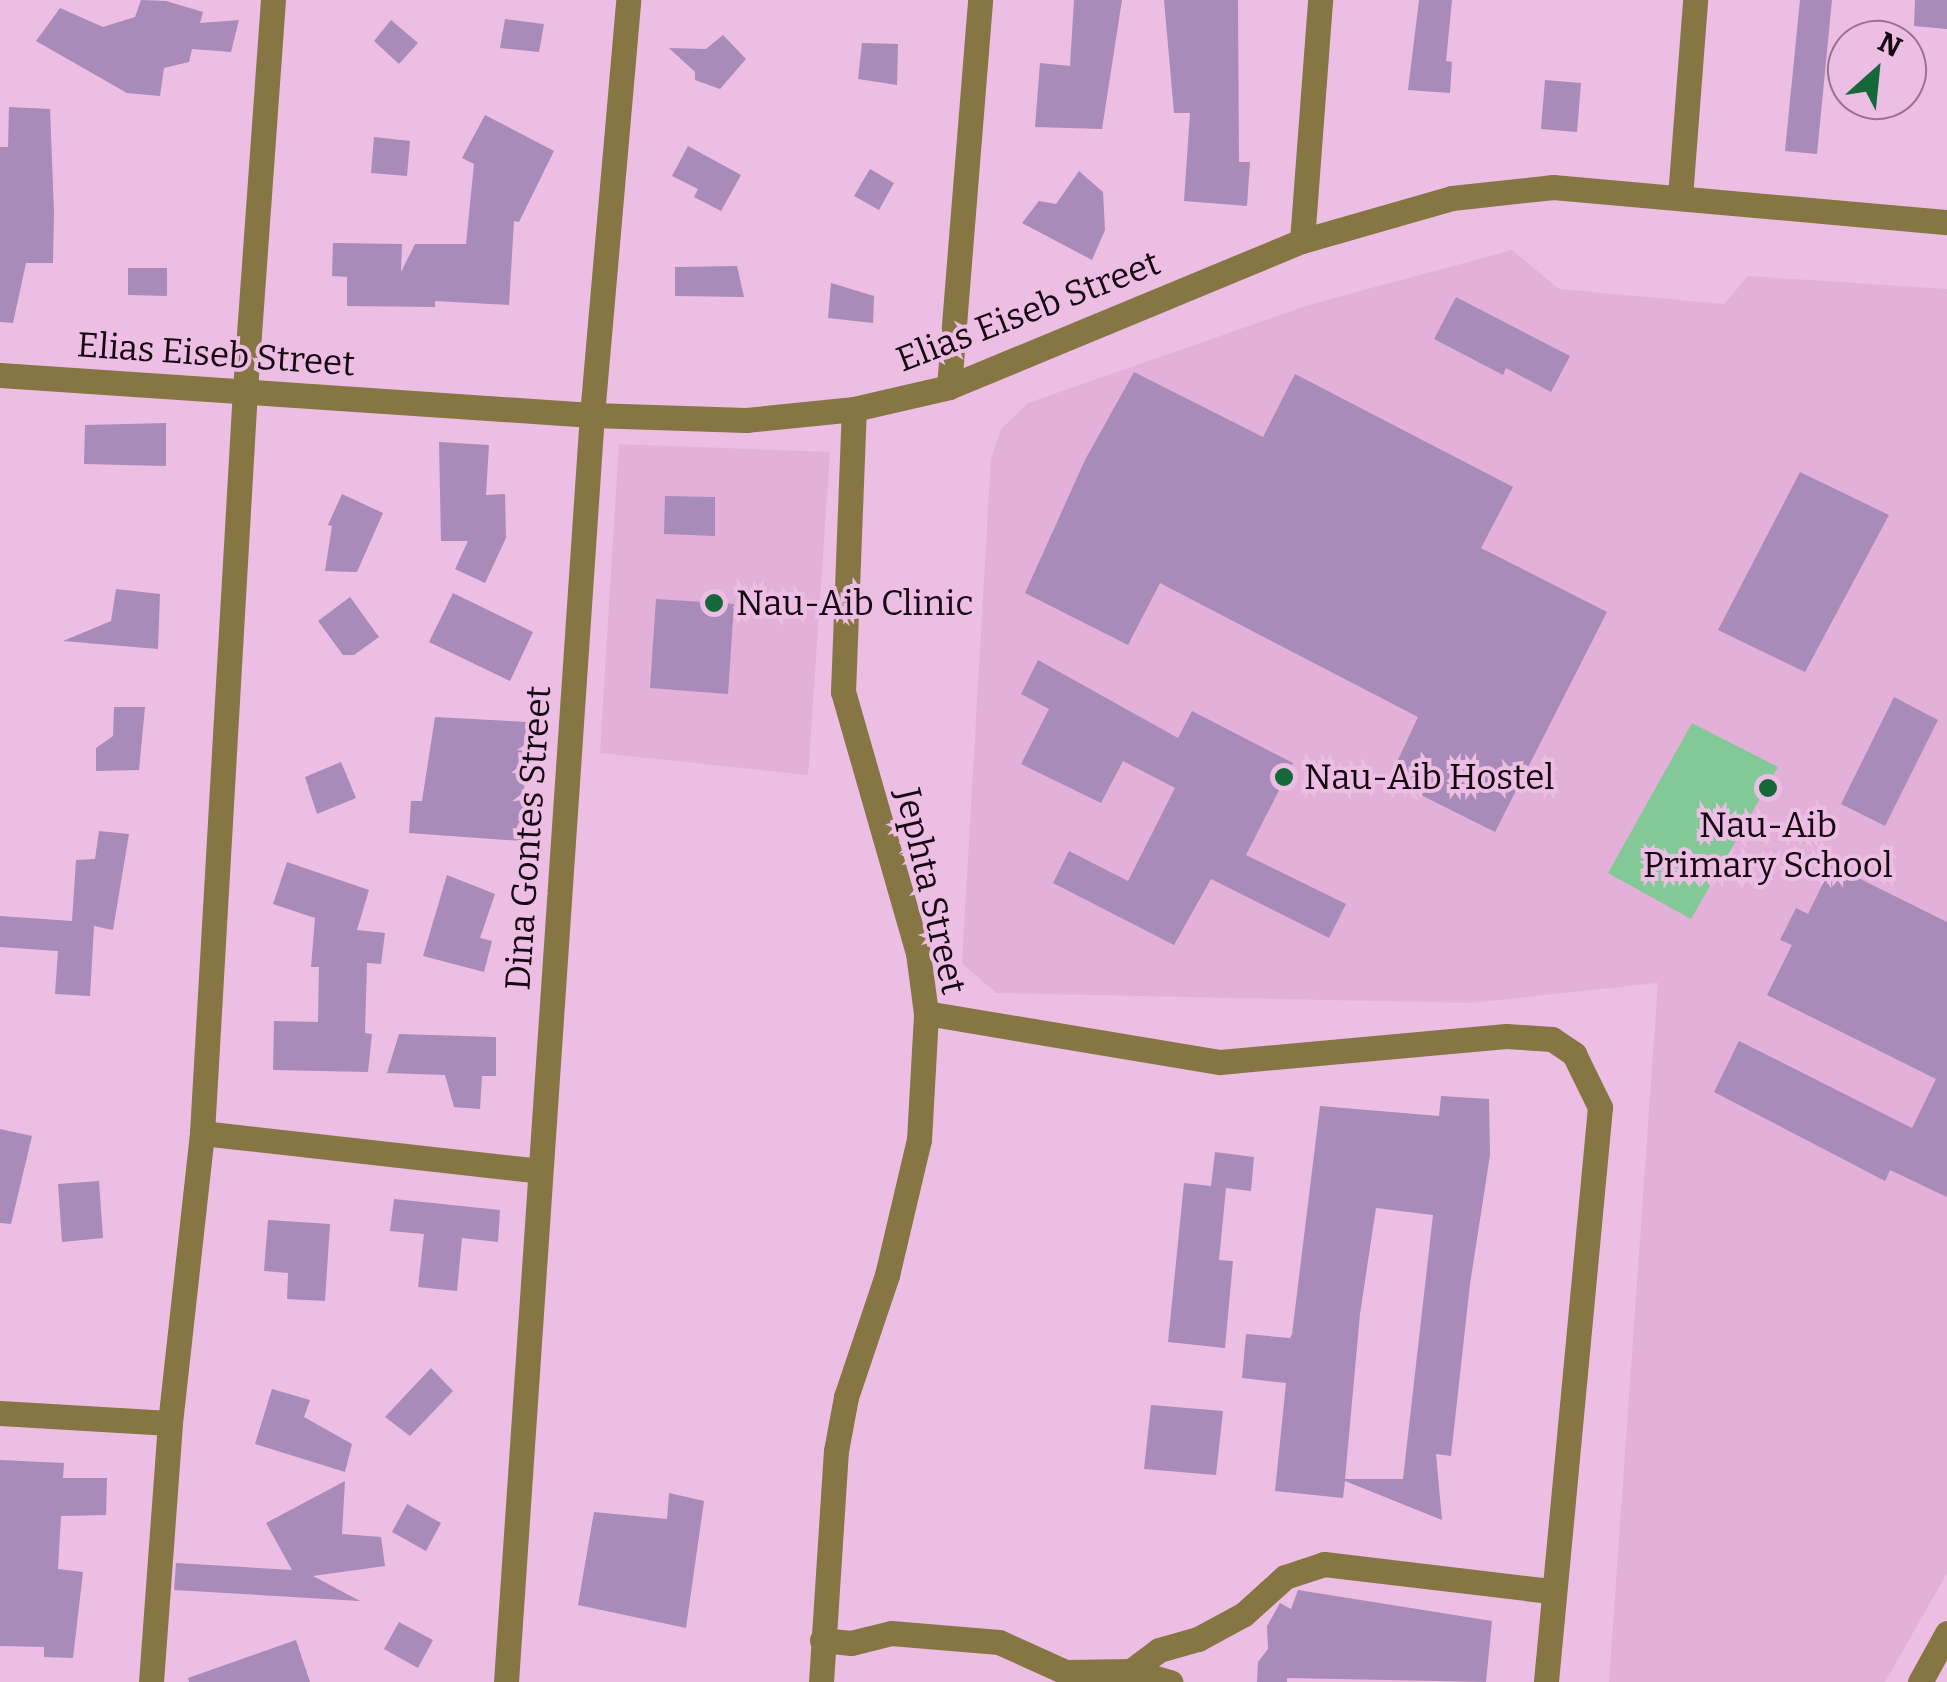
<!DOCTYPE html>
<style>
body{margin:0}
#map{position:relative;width:1947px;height:1682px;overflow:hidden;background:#ecbee3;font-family:Bitter,serif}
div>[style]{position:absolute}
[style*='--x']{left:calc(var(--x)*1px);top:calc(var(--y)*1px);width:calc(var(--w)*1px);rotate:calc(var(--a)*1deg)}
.built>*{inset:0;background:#e3b0d9}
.green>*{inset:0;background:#82c997}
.building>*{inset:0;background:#a88bb8}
.minor>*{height:25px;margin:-12.5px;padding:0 12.5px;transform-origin:12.5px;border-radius:12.5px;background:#867643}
.dots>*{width:28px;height:28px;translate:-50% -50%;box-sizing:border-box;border:5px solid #ecbee3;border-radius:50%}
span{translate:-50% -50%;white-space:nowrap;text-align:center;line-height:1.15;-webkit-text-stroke:8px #ecbee3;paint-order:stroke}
.street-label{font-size:35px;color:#150612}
.poi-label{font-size:35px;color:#150612}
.left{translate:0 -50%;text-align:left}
.north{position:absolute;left:1827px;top:20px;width:100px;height:100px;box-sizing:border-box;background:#ecbee3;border:2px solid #96748f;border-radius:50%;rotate:27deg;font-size:28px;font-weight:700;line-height:40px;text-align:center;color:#150612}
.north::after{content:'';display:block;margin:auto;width:35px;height:45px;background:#15683a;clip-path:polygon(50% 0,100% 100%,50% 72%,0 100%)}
</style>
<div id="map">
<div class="built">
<div style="clip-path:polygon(1512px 250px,1559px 289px,1724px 304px,1748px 276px,1947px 289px,1947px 1573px,1885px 1682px,1609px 1682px,1658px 983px,1471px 1003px,996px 993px,962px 963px,991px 459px,1001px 429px,1028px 403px,1309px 305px)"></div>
<div style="clip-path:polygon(619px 444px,830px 452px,808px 775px,600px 753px)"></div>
</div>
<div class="green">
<div style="clip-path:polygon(1692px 723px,1778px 767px,1691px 919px,1608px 873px)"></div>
</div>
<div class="building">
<div style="clip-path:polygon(141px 0,166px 1px,203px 12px,200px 23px,239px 20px,231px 52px,192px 49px,189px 62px,164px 68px,160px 96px,127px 93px,36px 41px,60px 8px,103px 27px,135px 17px)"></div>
<div style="clip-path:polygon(1074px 0,1122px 0,1102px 129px,1035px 127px,1040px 63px,1070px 66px)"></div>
<div style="clip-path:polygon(1164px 0,1238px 0,1239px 162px,1250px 162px,1247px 206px,1184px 201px,1190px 113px,1174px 113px)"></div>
<div style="clip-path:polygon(1419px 0,1452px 0,1446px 61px,1452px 62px,1450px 93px,1408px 90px)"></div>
<div style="clip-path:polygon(1800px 0,1832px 0,1817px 154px,1785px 151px)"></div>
<div style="clip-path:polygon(1915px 0,1947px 0,1947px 29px,1914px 26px)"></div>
<div style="clip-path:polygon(505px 19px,544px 24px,539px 52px,500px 48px)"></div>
<div style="clip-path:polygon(391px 20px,418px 43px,399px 64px,374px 41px)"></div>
<div style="clip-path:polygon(723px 35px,746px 59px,720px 89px,695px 80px,695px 72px,669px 48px,706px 49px)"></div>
<div style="clip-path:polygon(862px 43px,898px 44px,897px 85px,858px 79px)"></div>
<div style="clip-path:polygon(1545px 80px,1581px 83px,1577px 132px,1541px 129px)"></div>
<div style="clip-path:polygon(9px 107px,50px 109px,54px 212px,53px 263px,26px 263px,13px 323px,0 322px,0 147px,8px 147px)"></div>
<div style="clip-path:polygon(485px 115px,554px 151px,519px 222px,514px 221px,509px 305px,435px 301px,435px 307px,347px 306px,347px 277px,332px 276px,333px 243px,402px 244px,401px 272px,415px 244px,466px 244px,474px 164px,462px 158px)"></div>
<div style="clip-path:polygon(374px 137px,410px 141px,407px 176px,371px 173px)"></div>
<div style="clip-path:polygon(688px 146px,741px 175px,721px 211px,694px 197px,698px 189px,672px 176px)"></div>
<div style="clip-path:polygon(870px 169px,894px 183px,879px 210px,854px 196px)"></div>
<div style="clip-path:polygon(1079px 171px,1103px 192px,1105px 230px,1092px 260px,1022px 223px,1039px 201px,1056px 204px)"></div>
<div style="clip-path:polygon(737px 266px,744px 297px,675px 296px,675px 267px)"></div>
<div style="clip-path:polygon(128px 268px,167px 268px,167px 296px,128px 295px)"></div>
<div style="clip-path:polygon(831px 283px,874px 296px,873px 323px,828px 318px)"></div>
<div style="clip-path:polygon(1456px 297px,1570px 356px,1551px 392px,1506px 368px,1503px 375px,1434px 339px)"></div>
<div style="clip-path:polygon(1134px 372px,1263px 437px,1295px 374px,1513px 487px,1481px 548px,1607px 612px,1495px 832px,1389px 779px,1418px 717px,1160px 583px,1128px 645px,1025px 593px,1085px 460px)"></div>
<div style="clip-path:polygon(166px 423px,166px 466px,84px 464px,85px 425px)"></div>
<div style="clip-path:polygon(439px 442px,489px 445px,486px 495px,505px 494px,506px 538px,485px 583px,455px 569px,468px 541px,441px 541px)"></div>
<div style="clip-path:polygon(1800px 472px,1889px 515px,1805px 672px,1718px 630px)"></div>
<div style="clip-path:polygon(342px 494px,383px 513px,357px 572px,325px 571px,332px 526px,328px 525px)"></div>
<div style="clip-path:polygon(665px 496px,715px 497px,715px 536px,664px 534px)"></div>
<div style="clip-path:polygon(116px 589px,160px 594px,158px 649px,63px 641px,111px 621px)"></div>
<div style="clip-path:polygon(453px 593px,533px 632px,510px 681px,429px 642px)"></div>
<div style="clip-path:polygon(350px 597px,379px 637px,354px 655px,343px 655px,318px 621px)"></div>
<div style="clip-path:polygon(656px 599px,734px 604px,728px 694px,650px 688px)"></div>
<div style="clip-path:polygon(1038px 660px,1178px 738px,1192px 711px,1293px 763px,1246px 855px,1346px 904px,1329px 938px,1211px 879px,1174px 945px,1053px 883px,1069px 851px,1128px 881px,1175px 788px,1123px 761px,1101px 803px,1021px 764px,1049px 709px,1021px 694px)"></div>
<div style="clip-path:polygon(1894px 697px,1938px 720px,1885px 826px,1841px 804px)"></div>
<div style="clip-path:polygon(114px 707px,145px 707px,139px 770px,96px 771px,96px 748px,113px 736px)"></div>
<div style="clip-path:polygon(435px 717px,527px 722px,522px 841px,409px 833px,411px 801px,422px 801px)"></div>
<div style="clip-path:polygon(341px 762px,356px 798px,317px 814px,305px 777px)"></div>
<div style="clip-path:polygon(99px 831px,129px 834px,113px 930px,94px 926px,90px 996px,55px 994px,58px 951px,0 947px,0 916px,72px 921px,76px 860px,95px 859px)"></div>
<div style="clip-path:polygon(287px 862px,369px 890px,357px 930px,385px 933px,381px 964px,367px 963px,365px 1033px,372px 1034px,368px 1072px,273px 1070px,274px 1021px,318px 1022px,319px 967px,311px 967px,315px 918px,273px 904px)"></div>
<div style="clip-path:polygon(1832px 865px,1947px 922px,1947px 1197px,1890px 1170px,1885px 1181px,1714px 1092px,1739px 1041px,1912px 1128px,1936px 1079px,1767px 995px,1792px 945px,1780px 940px,1796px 908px,1808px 914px)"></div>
<div style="clip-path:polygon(447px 875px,495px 894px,480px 938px,492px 941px,484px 972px,423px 956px)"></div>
<div style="clip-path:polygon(399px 1034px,496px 1037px,496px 1076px,482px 1076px,480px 1109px,454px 1107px,445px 1075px,387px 1073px)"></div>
<div style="clip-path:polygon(evenodd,1441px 1096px,1489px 1099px,1490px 1155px,1470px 1284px,1451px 1456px,1436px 1454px,1442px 1520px,1345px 1481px,1343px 1498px,1275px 1491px,1286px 1383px,1242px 1378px,1246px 1334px,1290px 1338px,1292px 1334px,1320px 1106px,1439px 1116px,1441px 1096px,1376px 1208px,1433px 1215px,1403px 1479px,1345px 1479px,1360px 1314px,1376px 1208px)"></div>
<div style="clip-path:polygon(0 1129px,32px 1136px,11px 1224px,0 1223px)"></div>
<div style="clip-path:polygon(1215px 1152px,1254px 1157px,1251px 1191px,1226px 1188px,1219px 1260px,1233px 1261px,1225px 1348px,1168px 1342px,1184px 1183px,1211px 1186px)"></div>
<div style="clip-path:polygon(99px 1181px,103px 1238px,62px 1242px,58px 1184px)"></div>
<div style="clip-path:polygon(394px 1199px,500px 1210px,498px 1242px,462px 1238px,457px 1291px,418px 1287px,424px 1234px,390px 1231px)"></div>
<div style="clip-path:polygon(268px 1220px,330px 1224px,325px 1301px,287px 1299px,288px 1273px,264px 1271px)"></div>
<div style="clip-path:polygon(431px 1368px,453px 1391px,410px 1436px,385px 1417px)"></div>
<div style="clip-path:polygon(272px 1389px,310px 1400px,304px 1417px,352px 1444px,345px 1472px,255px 1444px)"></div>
<div style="clip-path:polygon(1151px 1405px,1223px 1411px,1216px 1475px,1144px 1469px)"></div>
<div style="clip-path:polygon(0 1460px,64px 1463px,63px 1478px,107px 1478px,106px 1515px,61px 1516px,58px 1569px,83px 1572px,73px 1658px,44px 1657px,44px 1647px,0 1646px)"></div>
<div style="clip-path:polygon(345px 1481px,342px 1534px,381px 1537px,385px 1566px,313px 1576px,360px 1601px,174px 1590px,176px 1563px,292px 1570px,266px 1523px)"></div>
<div style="clip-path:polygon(669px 1493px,704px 1501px,686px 1628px,578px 1605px,594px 1512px,667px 1519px)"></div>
<div style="clip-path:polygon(407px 1504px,441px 1523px,426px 1551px,392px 1532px)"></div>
<div style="clip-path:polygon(1298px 1590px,1492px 1621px,1486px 1682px,1287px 1678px,1287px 1682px,1257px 1682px,1258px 1662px,1268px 1649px,1267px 1626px,1280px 1603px,1291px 1609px)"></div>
<div style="clip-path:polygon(399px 1622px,433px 1640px,418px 1668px,384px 1649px)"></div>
<div style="clip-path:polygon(296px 1640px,310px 1682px,189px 1682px,188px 1678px)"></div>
</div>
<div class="minor">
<div style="--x:1680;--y:197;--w:198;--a:-85.6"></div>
<div style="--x:1302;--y:241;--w:242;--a:-85.7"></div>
<div style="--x:0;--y:375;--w:593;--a:3.87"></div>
<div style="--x:592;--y:415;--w:154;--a:1.9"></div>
<div style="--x:746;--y:420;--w:109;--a:-5.8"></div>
<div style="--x:854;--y:409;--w:98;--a:-13"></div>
<div style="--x:949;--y:387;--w:382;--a:-22.5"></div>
<div style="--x:1302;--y:241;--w:156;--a:-16"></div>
<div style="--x:1452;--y:198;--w:102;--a:-6.2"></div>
<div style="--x:1553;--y:187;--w:396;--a:5.1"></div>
<div style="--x:949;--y:387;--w:388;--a:-85.4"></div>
<div style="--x:926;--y:1013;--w:298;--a:9.5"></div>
<div style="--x:1220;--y:1062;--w:287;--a:-5.2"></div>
<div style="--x:1506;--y:1036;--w:46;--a:3.7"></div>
<div style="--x:1552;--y:1039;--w:27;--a:34"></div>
<div style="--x:1574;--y:1054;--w:59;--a:63.9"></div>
<div style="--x:1600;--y:1107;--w:578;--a:95.37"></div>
<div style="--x:202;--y:1133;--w:340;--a:6.4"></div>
<div style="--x:0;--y:1413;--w:170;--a:3.4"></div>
<div style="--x:822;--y:1640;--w:29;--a:6"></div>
<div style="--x:851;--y:1643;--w:41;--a:-14"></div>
<div style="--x:891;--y:1633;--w:108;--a:4.8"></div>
<div style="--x:999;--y:1642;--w:72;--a:24.4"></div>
<div style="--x:1065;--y:1672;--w:66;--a:-0.9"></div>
<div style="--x:1131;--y:1671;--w:35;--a:-37"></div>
<div style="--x:1159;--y:1650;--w:41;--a:-15.8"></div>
<div style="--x:1198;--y:1639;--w:52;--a:-28.5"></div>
<div style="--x:1244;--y:1614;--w:55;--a:-42.1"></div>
<div style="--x:1285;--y:1577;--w:41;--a:-18.4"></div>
<div style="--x:1324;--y:1564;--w:230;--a:6.8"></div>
<div style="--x:1131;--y:1671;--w:41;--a:15.8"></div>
<div style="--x:151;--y:1682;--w:260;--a:-85.8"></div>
<div style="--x:170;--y:1423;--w:292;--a:-83.7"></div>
<div style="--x:202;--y:1133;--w:744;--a:-86.69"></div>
<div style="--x:245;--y:390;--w:391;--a:-85.9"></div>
<div style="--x:506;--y:1682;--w:1270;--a:-86.12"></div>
<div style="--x:592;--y:415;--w:417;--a:-85"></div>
<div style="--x:821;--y:1682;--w:231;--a:-86.3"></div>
<div style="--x:836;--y:1451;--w:55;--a:-79.5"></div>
<div style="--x:846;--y:1397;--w:129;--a:-71.4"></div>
<div style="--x:887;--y:1275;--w:139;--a:-76.7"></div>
<div style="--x:919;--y:1140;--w:127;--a:-86.8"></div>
<div style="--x:926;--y:1013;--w:61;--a:-97.6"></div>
<div style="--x:918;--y:953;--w:272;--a:-106"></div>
<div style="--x:843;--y:692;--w:283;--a:-87.8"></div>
<div style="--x:1920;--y:1682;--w:56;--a:-61.1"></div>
</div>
<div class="dots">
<div style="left:714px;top:603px;background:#15683a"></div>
<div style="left:1284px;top:777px;background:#15683a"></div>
<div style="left:1768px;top:788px;background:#15683a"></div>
</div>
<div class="street-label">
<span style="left:1028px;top:311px;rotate:-21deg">Elias Eiseb Street</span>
<span style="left:216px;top:354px;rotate:4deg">Elias Eiseb Street</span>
<span style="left:528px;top:838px;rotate:-86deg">Dina Gontes Street</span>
<span style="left:931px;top:891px;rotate:77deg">Jephta Street</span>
</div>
<div class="poi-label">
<span class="left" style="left:736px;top:603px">Nau-Aib Clinic</span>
<span class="left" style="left:1304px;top:777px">Nau-Aib Hostel</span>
<span style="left:1768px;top:845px">Nau-Aib<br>Primary School</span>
</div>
<div class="north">N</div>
</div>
